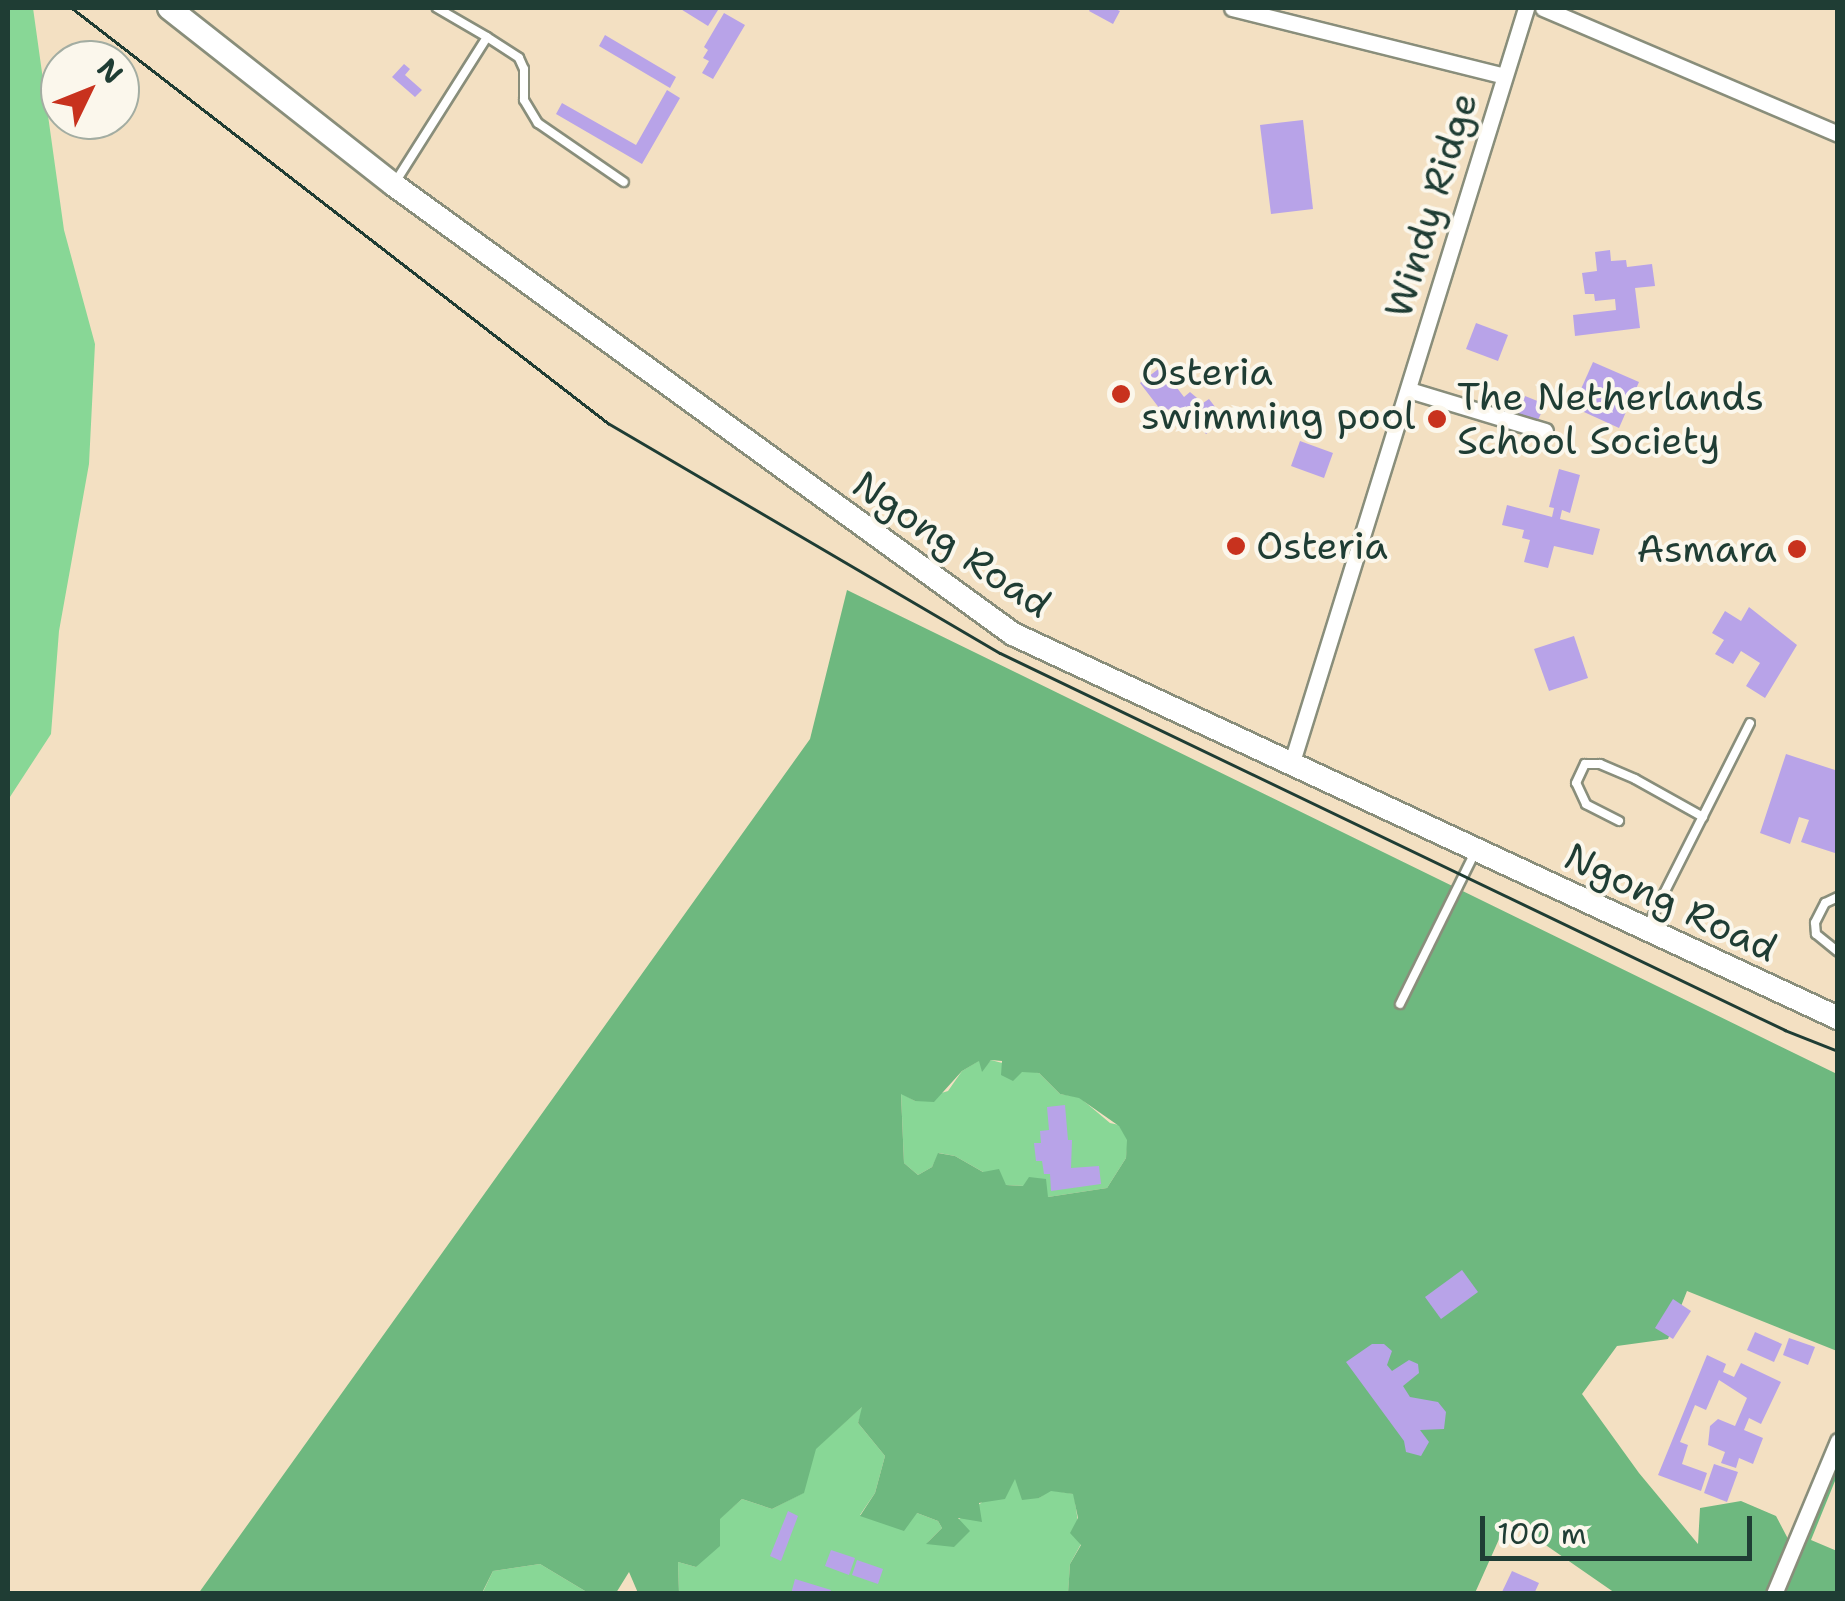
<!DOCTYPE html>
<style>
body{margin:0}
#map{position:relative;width:1845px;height:1601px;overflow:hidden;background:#f3e0c2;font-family:"Shantell Sans",sans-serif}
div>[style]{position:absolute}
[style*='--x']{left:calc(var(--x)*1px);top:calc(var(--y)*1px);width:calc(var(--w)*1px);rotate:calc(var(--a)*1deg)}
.green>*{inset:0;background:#88d796}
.forest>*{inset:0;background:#6eb87f}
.building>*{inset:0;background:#b8a3e8}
.roads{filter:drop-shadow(2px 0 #898e7b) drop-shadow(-2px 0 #898e7b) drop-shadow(0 2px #898e7b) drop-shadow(0 -2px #898e7b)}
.lane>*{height:8px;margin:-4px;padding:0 4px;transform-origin:4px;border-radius:4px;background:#fff}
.street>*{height:15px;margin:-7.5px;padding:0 7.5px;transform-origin:7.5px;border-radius:7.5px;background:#fff}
.secondary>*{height:22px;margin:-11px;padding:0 11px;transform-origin:11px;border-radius:11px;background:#fff}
.tram>*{height:2.5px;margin:-1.25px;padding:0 1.25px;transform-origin:1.25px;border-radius:1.25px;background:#1f3d34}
.dots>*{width:28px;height:28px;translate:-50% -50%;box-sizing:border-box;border:5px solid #fbf7ec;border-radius:50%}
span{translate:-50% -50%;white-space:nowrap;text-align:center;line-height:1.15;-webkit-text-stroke:8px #fbf7ec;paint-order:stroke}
.street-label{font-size:38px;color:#1f3d34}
.poi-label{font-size:38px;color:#1f3d34}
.left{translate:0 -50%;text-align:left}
.right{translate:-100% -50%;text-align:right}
.frame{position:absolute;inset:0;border:10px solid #1f3d34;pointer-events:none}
.north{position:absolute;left:40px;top:40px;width:100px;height:100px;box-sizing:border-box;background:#fbf7ec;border:2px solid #a3ada2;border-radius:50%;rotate:47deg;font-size:28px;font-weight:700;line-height:40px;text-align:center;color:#1f3d34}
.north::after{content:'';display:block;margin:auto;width:35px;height:45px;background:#c8321e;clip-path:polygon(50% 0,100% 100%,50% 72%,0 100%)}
.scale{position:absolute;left:1480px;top:1516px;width:272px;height:45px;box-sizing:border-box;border:5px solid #1f3d34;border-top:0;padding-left:12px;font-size:30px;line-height:35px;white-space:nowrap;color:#1f3d34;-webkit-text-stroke:8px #fbf7ec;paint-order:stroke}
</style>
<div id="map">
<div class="green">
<div style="clip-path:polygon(8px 8px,33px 8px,64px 230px,95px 344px,89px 464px,59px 631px,51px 734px,8px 800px)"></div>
<div style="clip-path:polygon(980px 1060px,982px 1070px,991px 1060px,1039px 1073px,1060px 1094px,1079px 1097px,1110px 1123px,1119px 1125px,1128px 1140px,1126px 1158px,1107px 1188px,1048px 1197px,1024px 1186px,1006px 1185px,955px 1156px,939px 1153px,932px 1167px,918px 1175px,904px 1163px,901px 1093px,915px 1101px,948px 1091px,962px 1071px)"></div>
<div style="clip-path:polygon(864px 1405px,858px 1423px,885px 1456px,875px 1493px,860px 1515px,917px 1513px,938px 1521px,942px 1528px,927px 1543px,1016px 1477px,1039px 1498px,1050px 1490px,1074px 1494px,1081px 1544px,1070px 1564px,1068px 1594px,679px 1593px,678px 1562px,696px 1567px,719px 1519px,742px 1499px,772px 1509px,803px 1493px,815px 1449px)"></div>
<div style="clip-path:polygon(540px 1564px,585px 1591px,609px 1593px,482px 1594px,493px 1571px)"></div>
</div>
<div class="forest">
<div style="clip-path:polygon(evenodd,847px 590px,1837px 1074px,1837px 1351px,1687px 1291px,1668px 1339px,1617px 1346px,1582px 1394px,1639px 1473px,1698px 1544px,1700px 1508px,1741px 1501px,1776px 1516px,1796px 1554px,1837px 1440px,1837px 1476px,1811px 1540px,1837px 1551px,1837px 1593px,1615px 1593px,1508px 1519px,1475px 1593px,1068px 1593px,1070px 1564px,1081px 1545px,1070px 1533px,1078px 1518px,1073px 1494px,1051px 1491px,1039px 1498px,1022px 1500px,1015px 1479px,1005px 1499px,979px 1503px,982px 1522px,958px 1518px,970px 1531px,954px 1547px,926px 1544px,942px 1528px,938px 1521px,917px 1513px,904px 1531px,860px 1516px,875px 1493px,885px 1456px,858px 1423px,862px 1407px,816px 1449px,804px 1493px,772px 1509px,742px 1499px,720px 1519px,720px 1546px,696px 1567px,678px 1562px,679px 1593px,638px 1593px,629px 1572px,616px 1593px,585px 1591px,540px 1564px,493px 1571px,482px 1593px,198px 1594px,810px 739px,847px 590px,991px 1060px,1002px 1061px,1001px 1075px,1013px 1081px,1022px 1072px,1039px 1073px,1060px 1094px,1079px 1098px,1119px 1126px,1127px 1140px,1126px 1158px,1107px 1188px,1048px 1197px,1046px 1179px,1029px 1177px,1023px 1186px,1006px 1185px,999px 1169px,983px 1172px,955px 1156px,938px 1153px,932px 1167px,918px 1175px,904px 1163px,901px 1094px,915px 1101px,934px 1102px,962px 1071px,979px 1061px,982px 1072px,991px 1060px)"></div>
</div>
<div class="building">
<div style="clip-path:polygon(679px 8px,713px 8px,718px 10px,708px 26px)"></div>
<div style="clip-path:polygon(1091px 8px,1113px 8px,1120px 11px,1113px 24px,1089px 11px)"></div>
<div style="clip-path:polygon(724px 13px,745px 25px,713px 79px,702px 73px,709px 61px,703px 58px,708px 50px,704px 47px)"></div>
<div style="clip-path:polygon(605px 35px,676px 77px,670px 88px,599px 46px)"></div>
<div style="clip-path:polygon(404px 64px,410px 69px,405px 75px,422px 90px,415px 97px,392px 77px)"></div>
<div style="clip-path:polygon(667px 90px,680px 98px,642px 164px,556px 114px,562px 103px,636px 145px)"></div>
<div style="clip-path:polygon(1303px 120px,1313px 209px,1271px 214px,1260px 125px)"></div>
<div style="clip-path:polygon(1610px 250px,1611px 261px,1626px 260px,1627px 267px,1652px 264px,1655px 286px,1635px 288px,1640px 328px,1575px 336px,1573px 315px,1616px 310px,1615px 299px,1595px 301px,1594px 294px,1585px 294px,1582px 273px,1597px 271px,1595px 252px)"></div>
<div style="clip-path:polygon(1476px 323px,1508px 335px,1498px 361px,1466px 349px)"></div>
<div style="clip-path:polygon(1593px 362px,1639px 382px,1619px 428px,1573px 407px)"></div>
<div style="clip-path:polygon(1161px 367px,1184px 397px,1190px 392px,1203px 403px,1209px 399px,1225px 420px,1206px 434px,1191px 415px,1179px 424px,1168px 409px,1163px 413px,1140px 383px)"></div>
<div style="clip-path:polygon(1525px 396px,1545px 404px,1536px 425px,1517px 416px)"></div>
<div style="clip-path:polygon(1300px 441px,1333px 453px,1324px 478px,1291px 466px)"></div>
<div style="clip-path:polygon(1559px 469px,1580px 475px,1570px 513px,1562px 510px,1560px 519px,1600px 529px,1593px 555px,1554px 546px,1548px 568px,1524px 562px,1530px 540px,1522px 538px,1524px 530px,1502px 525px,1507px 505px,1552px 517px,1554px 508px,1549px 507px)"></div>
<div style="clip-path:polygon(1749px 607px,1797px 645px,1765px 698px,1746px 686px,1760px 663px,1741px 651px,1733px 664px,1715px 654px,1724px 640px,1712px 633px,1725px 611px,1741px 621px)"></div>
<div style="clip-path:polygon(1574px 636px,1588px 678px,1549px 691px,1534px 649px)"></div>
<div style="clip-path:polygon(1786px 754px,1838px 771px,1838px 854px,1801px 842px,1809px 820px,1799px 817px,1790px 844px,1760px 833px)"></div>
<div style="clip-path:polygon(1065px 1105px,1068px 1140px,1072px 1140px,1071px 1168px,1099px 1166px,1101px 1184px,1051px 1191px,1050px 1174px,1044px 1174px,1042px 1161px,1036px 1161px,1034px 1143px,1041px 1143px,1040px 1131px,1049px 1130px,1047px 1107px)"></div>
<div style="clip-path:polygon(1462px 1270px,1478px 1292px,1441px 1319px,1425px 1297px)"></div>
<div style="clip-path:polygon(1673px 1299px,1691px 1311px,1673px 1339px,1655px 1328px)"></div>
<div style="clip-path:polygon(1755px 1332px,1782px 1344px,1774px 1362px,1747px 1350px)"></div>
<div style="clip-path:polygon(1789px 1338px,1815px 1347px,1808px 1365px,1783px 1355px)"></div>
<div style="clip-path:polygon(1372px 1344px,1384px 1344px,1392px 1351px,1387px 1365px,1392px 1371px,1409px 1360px,1418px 1364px,1419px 1373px,1403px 1386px,1410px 1397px,1438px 1402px,1446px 1412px,1444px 1429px,1420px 1430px,1429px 1442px,1421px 1456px,1406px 1452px,1404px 1441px,1346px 1362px)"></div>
<div style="clip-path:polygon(1707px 1355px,1726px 1364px,1723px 1372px,1734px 1377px,1741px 1363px,1781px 1382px,1761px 1424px,1749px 1418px,1744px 1430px,1763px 1438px,1753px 1464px,1739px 1458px,1736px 1468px,1721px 1463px,1725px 1452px,1708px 1445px,1710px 1426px,1718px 1419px,1735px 1426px,1747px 1398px,1719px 1380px,1706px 1410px,1695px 1405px,1680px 1442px,1688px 1445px,1682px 1464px,1707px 1473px,1701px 1491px,1658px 1475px)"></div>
<div style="clip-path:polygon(1714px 1464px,1738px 1472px,1727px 1502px,1704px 1493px)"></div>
<div style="clip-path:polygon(788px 1511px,798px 1516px,781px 1561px,770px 1556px)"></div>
<div style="clip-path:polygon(831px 1550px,855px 1558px,849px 1575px,825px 1566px)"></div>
<div style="clip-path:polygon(857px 1560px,883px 1569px,878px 1584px,852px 1575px)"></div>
<div style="clip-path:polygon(1512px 1571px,1539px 1583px,1534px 1594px,1501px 1594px)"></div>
<div style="clip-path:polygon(795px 1579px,831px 1590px,830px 1594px,791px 1594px)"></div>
</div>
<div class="roads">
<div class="lane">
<div style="--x:487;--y:37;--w:38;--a:33"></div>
<div style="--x:519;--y:58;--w:12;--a:66"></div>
<div style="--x:524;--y:69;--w:31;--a:90"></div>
<div style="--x:524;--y:100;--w:27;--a:59"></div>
<div style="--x:538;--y:123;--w:104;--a:34.5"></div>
<div style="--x:396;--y:181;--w:170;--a:-57.7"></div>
<div style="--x:487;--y:37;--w:58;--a:-149.9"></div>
<div style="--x:1619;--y:821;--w:37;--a:-153"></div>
<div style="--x:1586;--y:804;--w:23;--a:-115"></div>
<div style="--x:1576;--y:783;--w:21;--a:-65"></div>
<div style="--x:1585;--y:764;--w:15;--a:0"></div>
<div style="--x:1600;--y:764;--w:38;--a:23"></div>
<div style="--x:1635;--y:779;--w:78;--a:29.2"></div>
<div style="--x:1838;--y:897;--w:14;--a:155"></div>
<div style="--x:1825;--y:903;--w:22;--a:117"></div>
<div style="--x:1815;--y:923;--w:11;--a:85"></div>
<div style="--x:1816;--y:934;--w:28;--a:39"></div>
<div style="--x:1648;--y:925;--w:226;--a:-63.2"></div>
<div style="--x:1400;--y:1004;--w:167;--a:-63.7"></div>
</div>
<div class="street">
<div style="--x:1232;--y:8;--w:280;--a:14"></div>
<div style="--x:1543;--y:8;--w:321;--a:23.1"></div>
<div style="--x:1409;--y:390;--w:142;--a:16.8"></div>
<div style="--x:1291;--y:765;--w:793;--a:-72.75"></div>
<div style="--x:1774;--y:1594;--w:166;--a:-67.3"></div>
</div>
<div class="secondary">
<div style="--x:169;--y:8;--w:286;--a:38.2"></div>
<div style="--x:394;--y:185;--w:765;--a:35.96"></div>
<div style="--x:1013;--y:634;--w:910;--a:24.96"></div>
</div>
</div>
<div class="tram">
<div style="--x:72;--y:8;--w:678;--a:37.75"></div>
<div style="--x:608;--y:423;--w:454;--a:30.4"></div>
<div style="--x:1000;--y:653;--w:871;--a:25.65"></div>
<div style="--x:1785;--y:1030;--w:57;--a:21.6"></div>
</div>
<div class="dots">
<div style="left:1121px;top:394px;background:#c8321e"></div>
<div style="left:1437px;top:419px;background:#c8321e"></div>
<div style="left:1236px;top:546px;background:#c8321e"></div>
<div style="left:1797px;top:549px;background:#c8321e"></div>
</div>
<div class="street-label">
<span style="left:1431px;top:205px;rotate:-73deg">Windy Ridge</span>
<span style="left:952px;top:544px;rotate:34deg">Ngong Road</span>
<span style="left:1671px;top:902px;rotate:25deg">Ngong Road</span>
</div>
<div class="poi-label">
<span class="left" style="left:1141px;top:394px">Osteria<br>swimming pool</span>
<span class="left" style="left:1457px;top:419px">The Netherlands<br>School Society</span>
<span class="left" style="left:1256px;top:546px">Osteria</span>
<span class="right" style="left:1777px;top:549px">Asmara</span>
</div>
<div class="frame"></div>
<div class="north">N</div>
<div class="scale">100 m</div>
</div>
